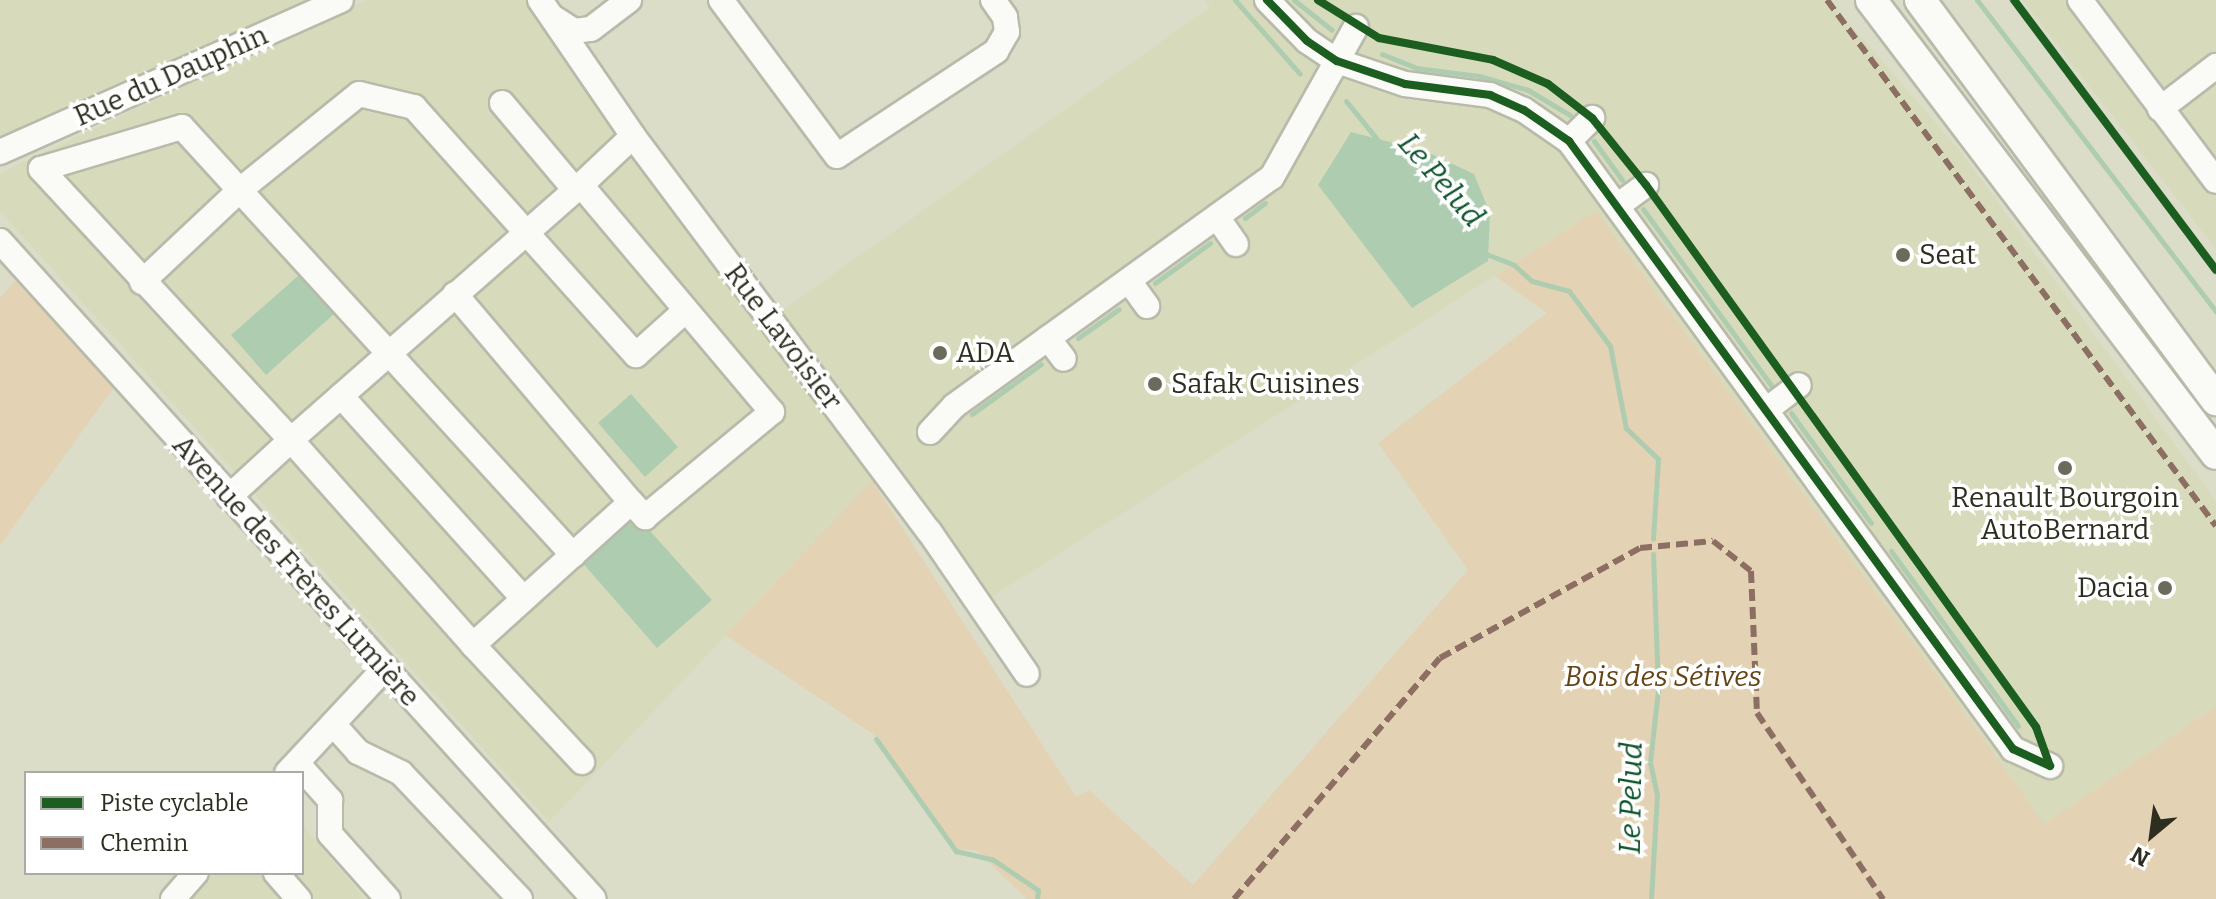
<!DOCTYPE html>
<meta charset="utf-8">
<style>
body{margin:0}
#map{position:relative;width:2216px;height:899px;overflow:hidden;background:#dbddc9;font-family:Bitter,serif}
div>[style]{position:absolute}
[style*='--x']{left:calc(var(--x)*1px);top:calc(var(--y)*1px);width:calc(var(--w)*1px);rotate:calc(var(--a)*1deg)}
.built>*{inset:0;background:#d8dbbb}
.green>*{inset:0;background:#e3d2b4}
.water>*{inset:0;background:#aecdb0}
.stream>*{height:5px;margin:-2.5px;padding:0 2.5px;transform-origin:2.5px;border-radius:2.5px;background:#aecdb0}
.roads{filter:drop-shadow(2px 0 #b8baaa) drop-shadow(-2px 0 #b8baaa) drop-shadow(0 2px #b8baaa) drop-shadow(0 -2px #b8baaa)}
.minor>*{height:24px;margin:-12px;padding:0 12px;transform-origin:12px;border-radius:12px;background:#fafaf7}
.major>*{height:30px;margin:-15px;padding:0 15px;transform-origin:15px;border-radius:15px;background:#fafaf7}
.quiet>*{height:6px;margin-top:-3px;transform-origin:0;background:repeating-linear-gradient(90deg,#8d6e63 0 12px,transparent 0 18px)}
.cycleway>*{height:8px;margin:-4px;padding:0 4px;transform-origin:4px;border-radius:4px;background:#1b5e20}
.dots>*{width:22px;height:22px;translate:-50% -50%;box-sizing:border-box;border:4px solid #fff;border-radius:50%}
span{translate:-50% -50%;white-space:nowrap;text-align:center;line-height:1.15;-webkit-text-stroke:7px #fff;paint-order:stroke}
.street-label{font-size:28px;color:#2d2e20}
.poi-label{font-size:28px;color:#2d2e20}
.left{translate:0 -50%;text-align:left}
.right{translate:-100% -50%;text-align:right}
.park-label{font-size:28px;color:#644315;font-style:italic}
.water-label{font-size:30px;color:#0c532b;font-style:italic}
.legend{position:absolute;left:24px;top:771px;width:280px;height:104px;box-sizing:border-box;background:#fff;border:2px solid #ababa6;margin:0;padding:10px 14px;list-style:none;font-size:24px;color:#2d2e20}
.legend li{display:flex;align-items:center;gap:16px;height:40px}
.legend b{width:40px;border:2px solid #ababa6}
.north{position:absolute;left:2112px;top:795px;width:80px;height:80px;-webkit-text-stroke:6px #fff;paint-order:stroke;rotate:209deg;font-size:22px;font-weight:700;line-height:32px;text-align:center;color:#2d2e20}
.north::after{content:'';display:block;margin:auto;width:28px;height:36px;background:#2d2e20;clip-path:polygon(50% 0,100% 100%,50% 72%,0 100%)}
</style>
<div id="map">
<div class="built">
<div style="clip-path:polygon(0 0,330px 0,0 152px)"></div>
<div style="clip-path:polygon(366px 0,527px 0,565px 60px,872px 481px,549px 822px,0 211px,0 173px)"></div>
<div style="clip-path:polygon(1205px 0,1829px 0,1961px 152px,2216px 501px,2216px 706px,2045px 824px,1596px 211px,982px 603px,770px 319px,1210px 7px)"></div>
<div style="clip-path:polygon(2022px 0,2216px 0,2216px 249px)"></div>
<div style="clip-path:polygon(302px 825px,365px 899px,173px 899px,196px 873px,302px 873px)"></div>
</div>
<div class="green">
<div style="clip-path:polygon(1596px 211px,2045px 824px,2216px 706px,2216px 899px,1027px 899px,976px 850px,956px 849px,873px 734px,725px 635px,872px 481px,1076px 797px,1089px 790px,1193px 885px,1468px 570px,1378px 443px,1547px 313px,1495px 276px)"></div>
<div style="clip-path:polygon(15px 281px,115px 386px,0 545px,0 298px)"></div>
</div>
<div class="water">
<div style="clip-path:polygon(1351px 132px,1425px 151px,1474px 174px,1490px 213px,1488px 261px,1412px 308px,1318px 185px)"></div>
<div style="clip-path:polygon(299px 275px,334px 314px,266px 375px,231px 335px)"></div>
<div style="clip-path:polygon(631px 394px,678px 447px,645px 477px,598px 423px)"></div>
<div style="clip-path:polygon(634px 513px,712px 600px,657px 648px,580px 560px)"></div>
</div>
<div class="stream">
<div style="--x:1235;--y:0;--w:98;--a:48.7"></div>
<div style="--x:1294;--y:0;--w:48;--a:38.3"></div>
<div style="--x:1977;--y:0;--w:393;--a:52.5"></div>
<div style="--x:1382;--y:54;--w:37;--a:22"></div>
<div style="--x:1416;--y:68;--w:64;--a:7.2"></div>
<div style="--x:1479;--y:76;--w:51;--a:15.9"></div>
<div style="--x:1528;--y:90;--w:49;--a:30.8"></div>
<div style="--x:1346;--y:101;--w:55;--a:50.9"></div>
<div style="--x:1594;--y:141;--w:48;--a:54.3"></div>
<div style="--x:1643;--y:209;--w:221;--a:54"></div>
<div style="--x:1245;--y:218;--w:25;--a:-37"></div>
<div style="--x:1486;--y:254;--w:30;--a:21"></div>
<div style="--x:1514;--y:265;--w:24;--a:42"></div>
<div style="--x:1532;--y:281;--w:38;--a:15"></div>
<div style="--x:1569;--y:291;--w:69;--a:53.3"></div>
<div style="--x:1610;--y:346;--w:84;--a:79"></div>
<div style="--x:1626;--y:428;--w:45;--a:44.1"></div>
<div style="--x:1658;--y:459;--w:80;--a:93.6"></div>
<div style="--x:1155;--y:283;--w:68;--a:-36"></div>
<div style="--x:1078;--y:338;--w:50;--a:-35.3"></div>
<div style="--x:1791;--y:413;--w:136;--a:54"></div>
<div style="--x:972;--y:414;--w:85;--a:-35.9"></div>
<div style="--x:1891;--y:551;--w:216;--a:54"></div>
<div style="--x:876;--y:739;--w:138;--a:54.5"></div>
<div style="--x:956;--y:851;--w:37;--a:13"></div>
<div style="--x:992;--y:859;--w:55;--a:34"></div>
<div style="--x:1038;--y:890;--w:9;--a:96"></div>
<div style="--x:1651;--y:899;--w:104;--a:-86.7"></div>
<div style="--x:1657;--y:795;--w:34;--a:-102"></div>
<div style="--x:1650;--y:762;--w:73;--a:-83.7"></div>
<div style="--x:1658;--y:689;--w:135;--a:-92.1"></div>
</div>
<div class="roads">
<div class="minor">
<div style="--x:540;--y:0;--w:165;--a:55.6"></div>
<div style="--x:633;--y:136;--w:494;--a:53.2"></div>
<div style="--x:929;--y:531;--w:173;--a:55.6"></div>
<div style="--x:721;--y:0;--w:194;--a:53.4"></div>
<div style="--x:837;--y:156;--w:191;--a:-33.4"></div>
<div style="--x:996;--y:51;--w:22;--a:-60"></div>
<div style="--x:1007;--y:32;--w:15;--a:-98"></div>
<div style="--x:1005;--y:17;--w:21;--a:-125"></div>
<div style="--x:1267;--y:0;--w:57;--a:45.7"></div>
<div style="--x:1307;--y:41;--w:36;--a:34"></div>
<div style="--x:1337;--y:61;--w:72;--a:18.7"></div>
<div style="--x:1405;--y:84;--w:86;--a:7.4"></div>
<div style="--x:1490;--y:95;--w:37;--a:24"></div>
<div style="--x:1524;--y:110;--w:55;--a:34.6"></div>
<div style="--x:1569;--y:141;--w:753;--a:53.86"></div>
<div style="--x:2013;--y:749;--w:41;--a:24.7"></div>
<div style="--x:2080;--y:0;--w:226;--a:53.1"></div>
<div style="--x:554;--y:18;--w:24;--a:33"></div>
<div style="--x:574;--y:31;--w:17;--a:-7"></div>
<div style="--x:591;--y:29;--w:48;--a:-37.3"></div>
<div style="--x:502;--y:103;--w:114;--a:50"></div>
<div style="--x:2160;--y:109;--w:71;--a:-37.5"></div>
<div style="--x:1569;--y:141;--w:33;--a:-45"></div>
<div style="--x:0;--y:152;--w:373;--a:-24"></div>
<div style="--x:581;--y:185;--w:71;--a:-43.3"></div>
<div style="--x:1617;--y:206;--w:36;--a:-36"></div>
<div style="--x:1217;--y:217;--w:33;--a:55"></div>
<div style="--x:0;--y:241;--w:886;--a:47.93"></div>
<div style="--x:1129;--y:281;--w:31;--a:54"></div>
<div style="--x:142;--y:282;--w:134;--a:-43.2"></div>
<div style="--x:240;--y:190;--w:153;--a:-38.9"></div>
<div style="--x:359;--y:94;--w:57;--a:13.3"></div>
<div style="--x:414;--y:107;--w:333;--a:48.2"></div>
<div style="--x:636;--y:355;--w:67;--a:-42"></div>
<div style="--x:455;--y:294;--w:272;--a:49.8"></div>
<div style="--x:1048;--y:338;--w:26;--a:53"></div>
<div style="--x:341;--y:396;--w:273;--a:48"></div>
<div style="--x:1766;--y:410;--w:41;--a:-37.1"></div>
<div style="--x:930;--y:432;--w:35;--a:-47"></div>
<div style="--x:954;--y:406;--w:392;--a:-35.8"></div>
<div style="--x:1272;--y:177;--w:172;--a:-60.8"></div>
<div style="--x:229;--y:497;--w:84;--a:-42.6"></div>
<div style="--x:291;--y:440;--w:369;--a:-132.7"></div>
<div style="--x:41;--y:169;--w:147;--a:-16.6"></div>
<div style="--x:182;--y:127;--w:580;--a:47.59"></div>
<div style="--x:473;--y:645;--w:213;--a:-42.1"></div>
<div style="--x:631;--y:502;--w:21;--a:47"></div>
<div style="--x:645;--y:517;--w:165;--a:-39.6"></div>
<div style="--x:772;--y:412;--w:297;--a:-130.1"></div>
<div style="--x:581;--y:185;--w:386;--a:138.7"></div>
<div style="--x:291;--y:440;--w:274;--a:48.4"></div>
<div style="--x:473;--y:645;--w:160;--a:47"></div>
<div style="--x:333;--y:724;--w:38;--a:48"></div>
<div style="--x:358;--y:752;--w:48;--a:26"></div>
<div style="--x:401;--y:773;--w:173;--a:46.6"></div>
<div style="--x:297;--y:763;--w:50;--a:48.3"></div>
<div style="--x:330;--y:800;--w:34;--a:90"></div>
<div style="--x:330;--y:834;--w:87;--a:48.3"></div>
<div style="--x:287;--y:773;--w:144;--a:-47"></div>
<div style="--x:276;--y:873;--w:35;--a:49"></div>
<div style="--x:173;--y:899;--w:35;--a:-49"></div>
</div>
<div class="major">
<div style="--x:1871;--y:0;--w:570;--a:52.77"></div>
<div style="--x:1920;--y:0;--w:498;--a:53.5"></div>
</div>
</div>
<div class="quiet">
<div style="--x:1827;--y:0;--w:654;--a:53.52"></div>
<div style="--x:1234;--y:899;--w:317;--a:-49.5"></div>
<div style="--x:1440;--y:658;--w:228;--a:-28.8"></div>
<div style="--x:1640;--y:548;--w:73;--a:-5.5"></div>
<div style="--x:1713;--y:541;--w:48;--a:38.3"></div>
<div style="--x:1751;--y:571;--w:142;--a:87.6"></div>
<div style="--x:1757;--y:713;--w:225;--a:55.9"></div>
</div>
<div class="cycleway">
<div style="--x:1267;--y:0;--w:57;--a:45.7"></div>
<div style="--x:1307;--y:41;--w:36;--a:34"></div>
<div style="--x:1337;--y:61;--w:72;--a:18.7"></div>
<div style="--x:1405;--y:84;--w:86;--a:7.4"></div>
<div style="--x:1490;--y:95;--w:37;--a:24"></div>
<div style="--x:1524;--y:110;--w:55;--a:34.6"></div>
<div style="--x:1569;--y:141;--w:753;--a:53.86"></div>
<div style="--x:2013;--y:749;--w:41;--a:24.7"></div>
<div style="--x:1318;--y:0;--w:72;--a:31.9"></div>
<div style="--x:1379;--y:38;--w:116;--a:10.9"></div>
<div style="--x:1493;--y:60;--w:60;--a:23.6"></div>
<div style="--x:1548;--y:84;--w:56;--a:37.7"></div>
<div style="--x:1592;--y:118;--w:86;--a:51.1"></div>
<div style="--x:1646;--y:185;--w:668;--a:54.26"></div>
<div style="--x:2036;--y:727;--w:41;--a:70.3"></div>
<div style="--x:2014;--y:0;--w:337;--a:53.2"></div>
</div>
<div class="dots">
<div style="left:1903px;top:255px;background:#6a6b5b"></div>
<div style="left:940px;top:353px;background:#6a6b5b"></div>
<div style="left:1155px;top:384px;background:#6a6b5b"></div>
<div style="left:2065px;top:468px;background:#6a6b5b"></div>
<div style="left:2165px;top:588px;background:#6a6b5b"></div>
</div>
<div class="street-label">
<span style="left:171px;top:76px;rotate:-24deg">Rue du Dauphin</span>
<span style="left:783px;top:337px;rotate:53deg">Rue Lavoisier</span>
<span style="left:296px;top:571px;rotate:48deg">Avenue des Frères Lumière</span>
</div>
<div class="poi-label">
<span class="left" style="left:1919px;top:255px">Seat</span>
<span class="left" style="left:956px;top:353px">ADA</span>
<span class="left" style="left:1171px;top:384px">Safak Cuisines</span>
<span style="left:2065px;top:514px">Renault Bourgoin<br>AutoBernard</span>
<span class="right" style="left:2149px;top:588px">Dacia</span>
</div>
<div class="park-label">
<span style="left:1663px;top:677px">Bois des Sétives</span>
</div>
<div class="water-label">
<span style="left:1441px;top:180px;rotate:49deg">Le Pelud</span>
<span style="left:1631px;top:798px;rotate:-89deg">Le Pelud</span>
</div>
<ul class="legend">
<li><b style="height:10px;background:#1b5e20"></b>Piste cyclable</li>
<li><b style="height:10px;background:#8d6e63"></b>Chemin</li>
</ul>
<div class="north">N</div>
</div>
